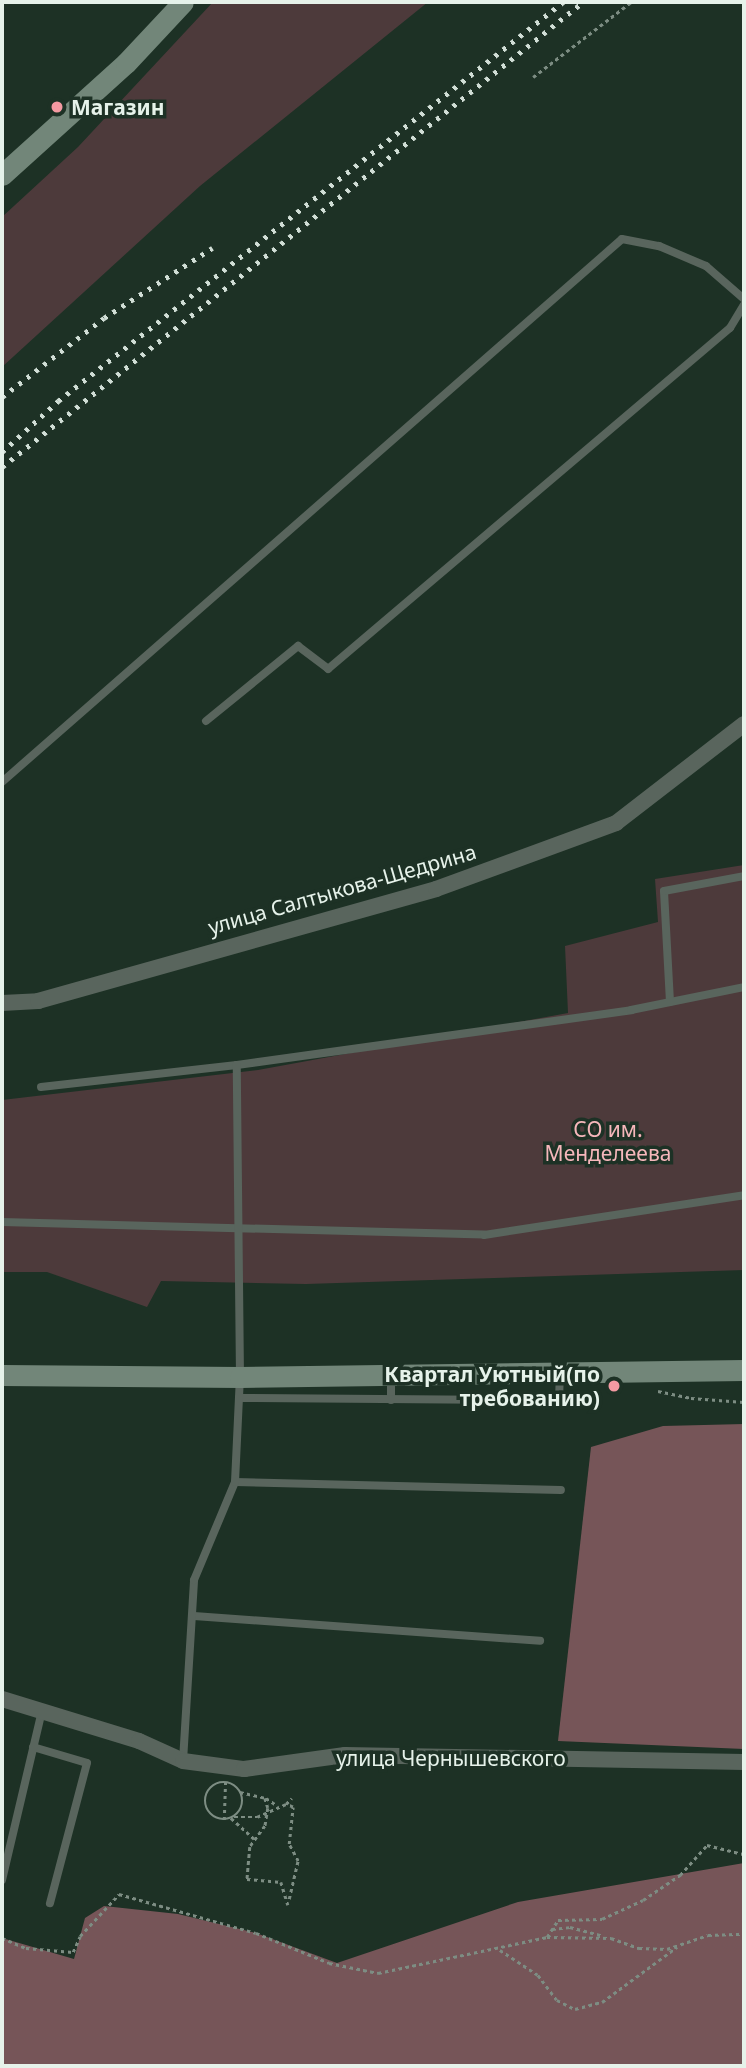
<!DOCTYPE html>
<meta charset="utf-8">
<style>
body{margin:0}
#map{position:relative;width:746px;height:2068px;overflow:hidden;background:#1d3125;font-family:"Noto Sans",sans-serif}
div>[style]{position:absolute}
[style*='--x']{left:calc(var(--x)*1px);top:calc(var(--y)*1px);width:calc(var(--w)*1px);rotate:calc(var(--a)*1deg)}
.green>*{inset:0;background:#4d3a3b}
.forest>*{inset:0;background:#765558}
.path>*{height:2.5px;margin-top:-1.25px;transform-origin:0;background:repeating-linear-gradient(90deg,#7d8d83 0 3.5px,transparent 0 7px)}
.path>.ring{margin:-1.25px;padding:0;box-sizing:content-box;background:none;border:2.5px solid #7d8d83;border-radius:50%}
.lane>*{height:8px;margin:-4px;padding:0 4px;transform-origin:4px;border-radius:4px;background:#59655d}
.street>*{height:16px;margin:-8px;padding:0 8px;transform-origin:8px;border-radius:8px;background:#59655d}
.secondary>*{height:21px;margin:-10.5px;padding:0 10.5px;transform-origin:10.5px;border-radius:10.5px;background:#728679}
.rail>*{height:4.5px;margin-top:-2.25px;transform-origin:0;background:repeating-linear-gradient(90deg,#d1ded6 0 3.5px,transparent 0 10.5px)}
.dots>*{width:19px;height:19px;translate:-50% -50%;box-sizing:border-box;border:4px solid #1d3125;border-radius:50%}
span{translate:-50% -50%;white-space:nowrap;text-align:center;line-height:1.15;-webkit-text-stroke:7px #1d3125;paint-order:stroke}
.poi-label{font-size:21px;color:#e6f2ea;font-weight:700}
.left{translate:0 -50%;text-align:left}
.right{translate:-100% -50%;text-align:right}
.street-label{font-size:21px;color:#e6f2ea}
.park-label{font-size:21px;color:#f6b7bb}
.frame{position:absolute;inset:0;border:4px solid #e6f2ea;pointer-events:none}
</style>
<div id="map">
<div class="green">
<div style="clip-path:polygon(213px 2px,428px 2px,200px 186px,2px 367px,2px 217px,78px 147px)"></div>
<div style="clip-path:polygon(744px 865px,744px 1270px,306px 1284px,161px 1281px,147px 1307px,47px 1272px,2px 1272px,2px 1100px,258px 1070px,568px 1013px,565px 946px,658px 922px,655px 879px)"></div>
</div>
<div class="forest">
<div style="clip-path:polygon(744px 1424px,744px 1749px,558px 1741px,591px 1447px,663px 1426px)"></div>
<div style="clip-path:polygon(744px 1863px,744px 2066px,2px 2066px,2px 1938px,74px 1959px,85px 1918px,104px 1906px,178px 1914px,256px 1933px,337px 1963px,518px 1902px)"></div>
</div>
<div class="path">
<div style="--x:533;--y:77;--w:123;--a:-37.4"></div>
<div style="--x:658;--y:1391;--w:34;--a:12"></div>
<div style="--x:691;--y:1398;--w:53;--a:4.3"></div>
<div class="ring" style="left:205px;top:1782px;width:35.5px;height:35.5px"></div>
<div style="--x:240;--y:1792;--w:26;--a:13"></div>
<div style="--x:265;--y:1798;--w:10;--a:73"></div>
<div style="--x:268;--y:1808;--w:18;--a:99"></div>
<div style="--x:265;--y:1826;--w:26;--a:126"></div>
<div style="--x:250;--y:1847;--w:32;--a:95"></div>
<div style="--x:247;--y:1879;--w:34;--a:5"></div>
<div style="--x:281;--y:1882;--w:24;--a:73"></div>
<div style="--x:266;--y:1798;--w:14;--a:34"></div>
<div style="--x:234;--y:1817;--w:23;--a:0"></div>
<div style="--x:257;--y:1817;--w:32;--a:-24"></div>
<div style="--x:231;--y:1818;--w:31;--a:42"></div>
<div style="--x:224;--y:1820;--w:38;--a:-88"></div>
<div style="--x:289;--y:1899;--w:39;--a:-77"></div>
<div style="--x:298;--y:1861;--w:19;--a:-118"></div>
<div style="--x:289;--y:1844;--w:37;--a:-84"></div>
<div style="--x:293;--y:1807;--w:8;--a:-157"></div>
<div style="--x:286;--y:1804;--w:8;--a:-45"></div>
<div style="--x:552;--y:1929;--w:18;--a:-6"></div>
<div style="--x:570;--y:1927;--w:35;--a:15"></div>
<div style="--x:547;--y:1937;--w:20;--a:-57"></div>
<div style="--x:558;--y:1920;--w:44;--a:-1.3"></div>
<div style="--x:602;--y:1919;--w:45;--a:-24.9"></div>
<div style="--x:643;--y:1900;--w:45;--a:-34"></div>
<div style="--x:680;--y:1875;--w:40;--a:-48"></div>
<div style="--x:707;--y:1845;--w:38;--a:14"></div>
<div style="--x:2;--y:1938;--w:26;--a:23"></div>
<div style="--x:26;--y:1948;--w:47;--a:4.9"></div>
<div style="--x:73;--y:1952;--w:17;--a:-66"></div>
<div style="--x:80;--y:1936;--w:57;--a:-47.1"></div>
<div style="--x:119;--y:1894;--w:142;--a:15.9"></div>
<div style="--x:256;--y:1933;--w:79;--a:22.3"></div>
<div style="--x:329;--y:1963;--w:50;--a:11.5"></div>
<div style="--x:378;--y:1973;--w:173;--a:-12"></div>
<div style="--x:547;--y:1937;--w:64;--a:0.9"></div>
<div style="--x:611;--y:1938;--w:30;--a:20"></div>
<div style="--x:639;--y:1948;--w:28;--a:2"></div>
<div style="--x:667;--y:1949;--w:43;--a:-18.9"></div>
<div style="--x:708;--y:1935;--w:36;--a:-2"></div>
<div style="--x:500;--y:1950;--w:45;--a:33.3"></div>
<div style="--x:538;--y:1975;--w:31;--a:53"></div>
<div style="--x:557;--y:2000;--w:20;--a:27"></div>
<div style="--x:575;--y:2009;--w:28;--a:-15"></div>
<div style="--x:602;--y:2002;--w:93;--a:-36.3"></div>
</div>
<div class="lane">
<div style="--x:206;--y:721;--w:119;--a:-39.2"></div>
<div style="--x:298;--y:646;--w:38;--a:37"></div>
<div style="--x:328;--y:669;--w:527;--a:-40.31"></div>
<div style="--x:730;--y:328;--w:27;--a:-59"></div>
<div style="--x:2;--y:782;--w:824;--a:-41.21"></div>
<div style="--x:622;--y:239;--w:38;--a:11"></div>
<div style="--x:659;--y:246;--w:51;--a:23.1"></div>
<div style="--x:706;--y:266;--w:50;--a:41"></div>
<div style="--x:670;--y:1002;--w:111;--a:-93.1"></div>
<div style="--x:664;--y:891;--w:81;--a:-10.6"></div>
<div style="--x:41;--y:1087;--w:197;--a:-6.4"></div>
<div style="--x:237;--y:1065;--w:398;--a:-7.9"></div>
<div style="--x:631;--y:1010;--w:115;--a:-11.5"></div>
<div style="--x:2;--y:1222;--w:482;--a:1.5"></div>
<div style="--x:484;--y:1235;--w:263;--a:-8.7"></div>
<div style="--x:391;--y:1376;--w:24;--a:90"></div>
<div style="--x:239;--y:1398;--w:320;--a:0.4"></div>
<div style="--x:559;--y:1400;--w:26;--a:-88"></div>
<div style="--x:235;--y:1482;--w:326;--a:1.4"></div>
<div style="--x:194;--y:1616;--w:347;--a:4.1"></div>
<div style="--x:33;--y:1747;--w:56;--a:16.5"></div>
<div style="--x:87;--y:1763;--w:145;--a:104.8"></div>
<div style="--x:183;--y:1761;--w:181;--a:-86.5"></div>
<div style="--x:194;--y:1580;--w:106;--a:-67.3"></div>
<div style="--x:235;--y:1482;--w:105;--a:-87.3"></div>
<div style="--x:240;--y:1377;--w:312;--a:-90.6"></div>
<div style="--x:2;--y:1880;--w:174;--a:-76.7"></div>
</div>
<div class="street">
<div style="--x:2;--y:1003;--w:36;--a:-3"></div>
<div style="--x:38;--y:1001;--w:413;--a:-15.7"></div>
<div style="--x:436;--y:889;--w:192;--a:-20.1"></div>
<div style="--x:616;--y:823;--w:162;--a:-37.7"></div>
<div style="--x:2;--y:1699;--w:143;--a:17"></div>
<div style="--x:139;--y:1741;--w:48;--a:24.4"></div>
<div style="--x:183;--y:1761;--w:62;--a:7.5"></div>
<div style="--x:244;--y:1769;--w:102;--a:-7.9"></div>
<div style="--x:345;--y:1755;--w:399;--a:1"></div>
</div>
<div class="secondary">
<div style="--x:2;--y:175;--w:167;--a:-42.1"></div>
<div style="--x:126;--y:63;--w:83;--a:-46.9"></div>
<div style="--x:2;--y:1375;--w:238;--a:0.5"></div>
<div style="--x:240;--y:1377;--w:504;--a:-0.8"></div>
</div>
<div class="rail">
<div style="--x:2;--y:397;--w:129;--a:-37.8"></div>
<div style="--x:104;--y:318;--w:129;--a:-32.9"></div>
<div style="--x:2;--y:452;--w:76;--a:-42.3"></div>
<div style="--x:58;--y:401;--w:644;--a:-38.31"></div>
<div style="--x:2;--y:467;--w:744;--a:-38.67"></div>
</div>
<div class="dots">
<div style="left:57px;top:107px;background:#f49aa2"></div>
<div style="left:614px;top:1386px;background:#f49aa2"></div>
</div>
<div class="poi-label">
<span class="left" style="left:71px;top:107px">Магазин</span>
<span class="right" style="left:600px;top:1386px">Квартал Уютный(по<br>требованию)</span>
</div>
<div class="street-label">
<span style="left:342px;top:889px;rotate:-16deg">улица Салтыкова-Щедрина</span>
<span style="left:451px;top:1758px">улица Чернышевского</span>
</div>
<div class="park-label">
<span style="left:608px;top:1141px">СО им.<br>Менделеева</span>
</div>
<div class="frame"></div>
</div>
